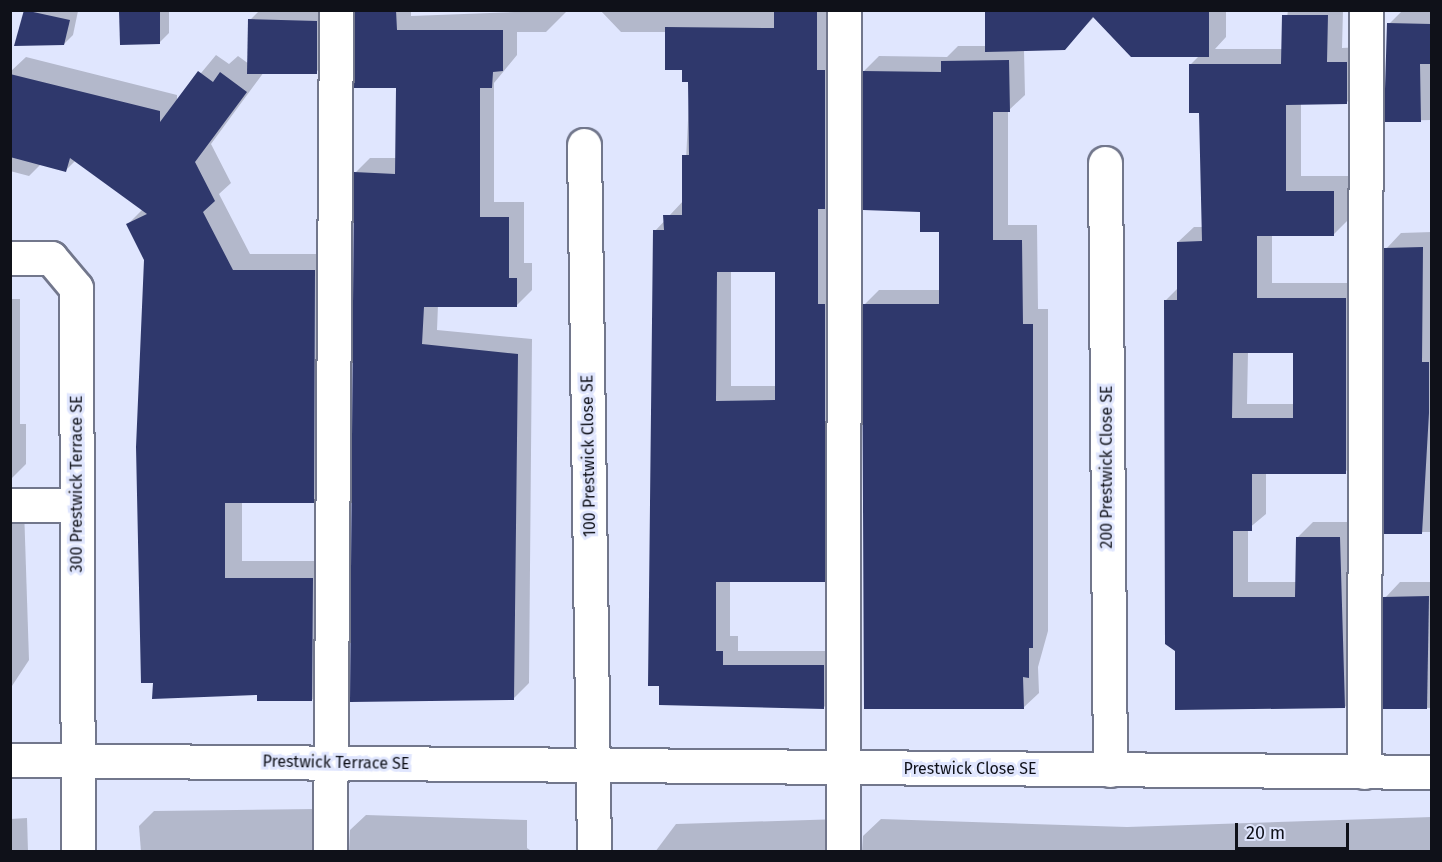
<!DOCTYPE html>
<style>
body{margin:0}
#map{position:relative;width:1442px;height:862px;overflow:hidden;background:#e0e6fe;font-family:"Fira Sans",sans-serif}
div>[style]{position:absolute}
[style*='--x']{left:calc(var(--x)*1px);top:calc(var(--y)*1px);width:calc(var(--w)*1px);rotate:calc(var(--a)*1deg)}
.shadow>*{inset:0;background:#0003}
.building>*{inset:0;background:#2f386c}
.roads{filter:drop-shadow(2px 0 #72778c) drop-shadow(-2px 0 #72778c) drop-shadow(0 2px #72778c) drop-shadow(0 -2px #72778c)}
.minor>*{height:33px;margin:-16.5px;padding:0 16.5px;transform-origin:16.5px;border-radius:16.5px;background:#fff}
span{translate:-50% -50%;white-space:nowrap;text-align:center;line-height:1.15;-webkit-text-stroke:6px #e0e6fe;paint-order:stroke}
.street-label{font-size:16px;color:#0f1119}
.frame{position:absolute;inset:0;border:12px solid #0f1119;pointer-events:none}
.scale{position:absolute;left:1235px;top:823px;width:114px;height:27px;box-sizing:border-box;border:3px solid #0f1119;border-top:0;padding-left:8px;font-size:18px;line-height:21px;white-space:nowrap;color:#0f1119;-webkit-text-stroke:4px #e0e6fe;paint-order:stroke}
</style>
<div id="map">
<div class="shadow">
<div style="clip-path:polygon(25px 10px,78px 11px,73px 35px,64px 44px)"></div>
<div style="clip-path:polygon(121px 10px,169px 10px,169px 33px,160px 42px)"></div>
<div style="clip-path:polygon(352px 10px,411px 10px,411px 16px,568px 10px,546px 32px,517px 32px,517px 55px,494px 83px,494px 202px,524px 202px,524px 263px,532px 263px,532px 290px,517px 305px,438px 305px,437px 330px,532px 339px,529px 683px,514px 698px,355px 173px,370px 158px,397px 158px,398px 86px,356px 87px)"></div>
<div style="clip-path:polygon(evenodd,600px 10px,832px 10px,839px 565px,824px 580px,730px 580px,730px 636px,738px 636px,738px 651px,839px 651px,839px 692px,824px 707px,660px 704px,655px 231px,684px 200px,690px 80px,666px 32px,621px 32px,600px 10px,731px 270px,776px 270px,776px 386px,731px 386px,731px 270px)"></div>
<div style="clip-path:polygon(evenodd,988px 10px,1226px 10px,1226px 37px,1215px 49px,1283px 49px,1288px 10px,1343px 10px,1342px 48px,1362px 47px,1362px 87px,1346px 103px,1301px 103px,1301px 176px,1349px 176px,1349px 219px,1334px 234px,1272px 234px,1272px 283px,1361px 283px,1361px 457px,1345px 472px,1266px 472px,1266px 514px,1248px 529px,1248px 582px,1297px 582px,1297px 538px,1313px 522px,1355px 522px,1360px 691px,1345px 707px,1176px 650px,1166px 300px,1178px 288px,1178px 242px,1194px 227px,1203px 227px,1200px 112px,1191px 64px,1200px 55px,1095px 16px,1065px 48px,1024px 50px,1025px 95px,1008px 111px,1008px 225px,1037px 225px,1038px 309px,1048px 309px,1048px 631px,1038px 667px,1039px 693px,1023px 708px,864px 305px,879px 290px,940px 290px,940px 231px,921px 211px,864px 71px,879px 56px,947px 57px,958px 46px,986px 46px,988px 10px,1248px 352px,1295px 352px,1295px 404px,1247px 404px,1248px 352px)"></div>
<div style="clip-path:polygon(1403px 10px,1432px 10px,1432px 168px,1431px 120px,1386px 121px,1389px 24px)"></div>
<div style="clip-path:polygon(259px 11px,326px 12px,325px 63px,316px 72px,264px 72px,211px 144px,231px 183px,219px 194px,250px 254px,332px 254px,330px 484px,313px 501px,242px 501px,242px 561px,330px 561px,329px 682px,312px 700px,154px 682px,137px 447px,145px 260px,127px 225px,143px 209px,76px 160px,66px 170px,41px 164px,29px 176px,10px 171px,10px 72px,26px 57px,177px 95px,177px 102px,216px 55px,229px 64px,238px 56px,249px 64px,250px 20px)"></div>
<div style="clip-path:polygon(1432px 232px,1432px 532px,1385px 532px,1386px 249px,1401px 233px)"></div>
<div style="clip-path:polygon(10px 299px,20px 299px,20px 424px,26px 424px,26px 464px,10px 480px)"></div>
<div style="clip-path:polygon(10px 500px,24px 508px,29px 660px,10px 689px)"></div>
<div style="clip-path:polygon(1400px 582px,1432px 582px,1432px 708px,1384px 707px,1385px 598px)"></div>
<div style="clip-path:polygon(315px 809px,337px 852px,141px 852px,139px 826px,154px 811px)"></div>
<div style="clip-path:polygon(366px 815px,527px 820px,527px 848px,533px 852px,349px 852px,350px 830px)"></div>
<div style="clip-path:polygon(1432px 817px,1432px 852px,862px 852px,863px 836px,881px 819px,1127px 827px)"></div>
<div style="clip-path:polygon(27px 818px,28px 852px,10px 852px,10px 819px)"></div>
<div style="clip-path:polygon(841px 819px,857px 852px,655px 852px,676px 824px)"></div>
</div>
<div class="building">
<div style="clip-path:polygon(24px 10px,70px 20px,64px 45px,14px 46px)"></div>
<div style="clip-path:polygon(119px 10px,160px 10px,160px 44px,120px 45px)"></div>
<div style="clip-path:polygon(355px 10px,396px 10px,397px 30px,503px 30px,503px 71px,493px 72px,492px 88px,480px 88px,480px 217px,509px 217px,509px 278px,517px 278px,517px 307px,424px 307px,422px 344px,518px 354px,514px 700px,350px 702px,354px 172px,395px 174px,396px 88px,354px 88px)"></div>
<div style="clip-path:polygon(evenodd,774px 10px,817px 10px,817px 70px,825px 70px,825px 209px,818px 209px,818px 304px,825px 304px,825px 582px,716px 582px,716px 651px,723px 651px,723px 665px,824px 665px,824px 709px,659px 705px,659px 686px,648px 686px,653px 230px,664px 230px,663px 215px,682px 215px,682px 155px,689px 155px,688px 82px,682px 82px,682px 70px,665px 70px,665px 27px,774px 28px,774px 10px,717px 272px,775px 272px,775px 400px,716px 401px,717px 272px)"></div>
<div style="clip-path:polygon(1209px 10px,1209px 57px,1131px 57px,1093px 17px,1065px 50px,985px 52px,985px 11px)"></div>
<div style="clip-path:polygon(evenodd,1282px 15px,1328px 15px,1327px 62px,1347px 62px,1347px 104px,1286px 105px,1286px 191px,1334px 191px,1334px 236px,1257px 236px,1257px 298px,1346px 298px,1346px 474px,1252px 474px,1252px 531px,1233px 531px,1233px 597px,1295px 597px,1296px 537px,1340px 537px,1345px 708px,1175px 710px,1175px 651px,1165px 644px,1164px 300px,1177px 300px,1177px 242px,1202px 241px,1199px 113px,1189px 113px,1189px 64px,1281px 64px,1282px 15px,1233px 353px,1293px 353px,1293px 418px,1232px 418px,1233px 353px)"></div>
<div style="clip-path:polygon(248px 19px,317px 21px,317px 74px,247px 74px)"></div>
<div style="clip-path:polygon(1387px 23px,1431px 24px,1430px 64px,1420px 64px,1421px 122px,1384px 122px)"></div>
<div style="clip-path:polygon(1009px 60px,1010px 112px,993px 112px,993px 240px,1022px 240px,1023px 324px,1033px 324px,1033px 648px,1029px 648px,1029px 678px,1023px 677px,1024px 709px,864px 709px,862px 304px,939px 304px,939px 232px,920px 232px,920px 212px,863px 210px,863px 71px,941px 72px,941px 61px)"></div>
<div style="clip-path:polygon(198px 71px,213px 82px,220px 72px,247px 92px,195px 162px,215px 201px,203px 212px,233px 270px,315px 270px,314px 503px,225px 503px,225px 578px,313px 578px,312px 701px,257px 701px,257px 695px,152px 699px,153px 683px,141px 683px,136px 447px,144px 260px,126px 224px,147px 214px,70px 158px,66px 172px,10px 157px,10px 74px,160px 111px,160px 122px)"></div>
<div style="clip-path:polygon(1423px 247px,1422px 362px,1429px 362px,1429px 413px,1422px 534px,1383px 534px,1384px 248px)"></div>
<div style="clip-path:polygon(1429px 596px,1427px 709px,1383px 709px,1383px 597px)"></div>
</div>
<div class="roads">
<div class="minor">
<div style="--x:584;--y:145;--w:707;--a:89.19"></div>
<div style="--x:1105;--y:163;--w:607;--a:89.53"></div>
<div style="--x:10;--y:258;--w:41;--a:0"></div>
<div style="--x:51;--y:258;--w:39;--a:50"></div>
<div style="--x:76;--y:288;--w:564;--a:89.8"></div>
<div style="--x:10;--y:505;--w:67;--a:0"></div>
<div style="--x:10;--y:760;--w:1422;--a:0.48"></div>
<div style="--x:1364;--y:772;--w:762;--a:-89.85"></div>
<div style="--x:330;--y:852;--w:842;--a:-89.59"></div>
<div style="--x:843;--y:852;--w:842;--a:-89.93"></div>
</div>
</div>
<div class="street-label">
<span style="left:589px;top:456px;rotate:-91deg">100 Prestwick Close SE</span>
<span style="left:1107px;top:467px;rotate:-90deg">200 Prestwick Close SE</span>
<span style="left:77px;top:484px;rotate:-90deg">300 Prestwick Terrace SE</span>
<span style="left:336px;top:763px;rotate:1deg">Prestwick Terrace SE</span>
<span style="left:970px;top:769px">Prestwick Close SE</span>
</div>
<div class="frame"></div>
<div class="scale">20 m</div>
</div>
